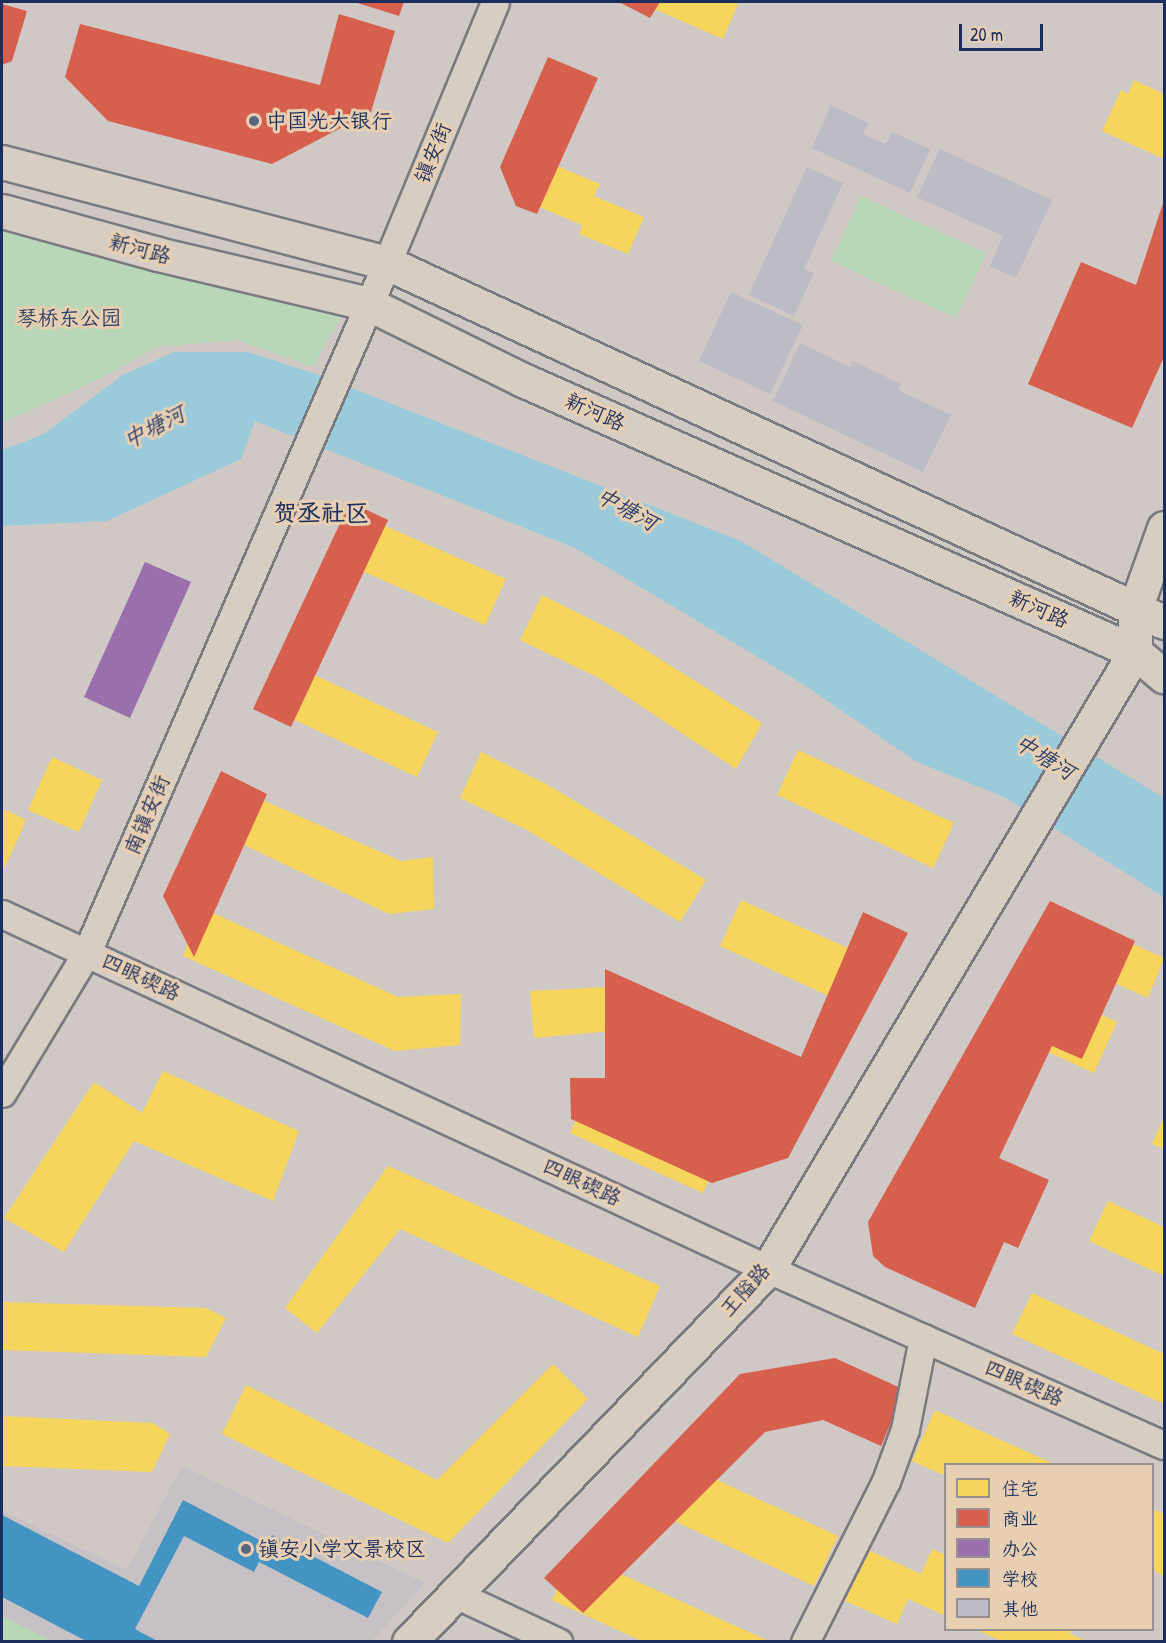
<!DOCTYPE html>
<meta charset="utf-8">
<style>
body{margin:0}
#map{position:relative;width:1166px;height:1643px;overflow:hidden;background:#d0c8c4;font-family:"Patrick Hand","LXGW WenKai TC",sans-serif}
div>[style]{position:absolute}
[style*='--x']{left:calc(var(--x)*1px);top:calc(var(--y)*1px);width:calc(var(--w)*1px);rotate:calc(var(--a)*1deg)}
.built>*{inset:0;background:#c6c1c5}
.green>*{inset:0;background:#b8d7b7}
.water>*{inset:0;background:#9bcbdb}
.homes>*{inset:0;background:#f6d55c}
.shops>*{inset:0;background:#d6604d}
.offices>*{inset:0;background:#9970ab}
.schools>*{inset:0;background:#4393c3}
.building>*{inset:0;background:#bbbcc5}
.roads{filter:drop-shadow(2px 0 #797980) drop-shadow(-2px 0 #797980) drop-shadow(0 2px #797980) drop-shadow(0 -2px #797980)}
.street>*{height:27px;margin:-13.5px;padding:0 13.5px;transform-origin:13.5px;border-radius:13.5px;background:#d6cdc3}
.secondary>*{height:33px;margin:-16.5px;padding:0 16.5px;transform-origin:16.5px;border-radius:16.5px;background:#d6cdc3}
.dots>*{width:16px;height:16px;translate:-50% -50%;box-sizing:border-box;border:3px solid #e9cfb1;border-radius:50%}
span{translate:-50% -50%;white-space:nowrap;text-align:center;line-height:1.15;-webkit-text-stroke:6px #e9cfb1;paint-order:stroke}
.poi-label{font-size:21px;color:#1b2f5e}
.left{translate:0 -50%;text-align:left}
.street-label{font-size:21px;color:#1b2f5e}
.park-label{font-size:21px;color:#294166}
.water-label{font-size:22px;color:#263f6c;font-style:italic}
.quarter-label{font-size:24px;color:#1b2f5e;font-weight:700}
.frame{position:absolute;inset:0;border:3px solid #1b2f5e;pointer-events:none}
.legend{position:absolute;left:944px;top:1463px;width:210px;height:168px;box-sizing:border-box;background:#e9cfb1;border:2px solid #978f90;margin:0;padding:8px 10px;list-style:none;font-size:18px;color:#1b2f5e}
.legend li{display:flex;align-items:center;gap:12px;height:30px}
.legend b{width:30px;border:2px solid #978f90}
.scale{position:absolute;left:959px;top:24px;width:84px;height:27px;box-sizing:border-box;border:3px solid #1b2f5e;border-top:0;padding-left:8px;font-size:18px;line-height:21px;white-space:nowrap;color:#1b2f5e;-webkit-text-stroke:4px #e9cfb1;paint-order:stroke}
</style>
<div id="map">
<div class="built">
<div style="clip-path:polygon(182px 1466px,425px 1583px,372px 1641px,2px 1641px,2px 1511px,127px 1570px)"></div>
</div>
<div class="green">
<div style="clip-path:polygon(861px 196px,986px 253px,956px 318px,831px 261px)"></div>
<div style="clip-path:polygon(2px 230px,342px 314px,313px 367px,237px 340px,156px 347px,100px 379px,2px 423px)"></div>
<div style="clip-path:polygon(2px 1616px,52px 1641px,2px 1641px)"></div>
</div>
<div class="water">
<div style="clip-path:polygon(174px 352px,248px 352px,316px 374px,741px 541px,1164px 798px,1164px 897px,1004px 797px,917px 762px,798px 681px,575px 548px,255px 421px,241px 459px,107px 521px,2px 526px,2px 450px,42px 435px,123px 375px)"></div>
</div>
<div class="homes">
<div style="clip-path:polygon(638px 2px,731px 2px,738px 4px,723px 39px)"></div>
<div style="clip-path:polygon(2px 9px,19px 14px,6px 59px,2px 58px)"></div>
<div style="clip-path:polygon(80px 32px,328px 95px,317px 136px,69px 74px)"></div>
<div style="clip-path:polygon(1134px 80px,1164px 94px,1164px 159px,1102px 131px,1121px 90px,1128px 94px)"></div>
<div style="clip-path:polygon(543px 160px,600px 184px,594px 196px,644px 217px,628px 254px,579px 234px,582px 225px,525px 201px)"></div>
<div style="clip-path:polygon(1083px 270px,1146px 298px,1121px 354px,1058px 326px)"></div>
<div style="clip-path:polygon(358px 514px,506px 579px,485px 625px,337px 560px)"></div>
<div style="clip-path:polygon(542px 595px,620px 634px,762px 723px,736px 769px,599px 678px,520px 640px)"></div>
<div style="clip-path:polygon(286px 662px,438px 732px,417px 777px,265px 706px)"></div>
<div style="clip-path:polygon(798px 750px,954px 823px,933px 868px,777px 795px)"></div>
<div style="clip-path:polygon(481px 752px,548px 785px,706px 880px,680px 922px,527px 830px,460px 798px)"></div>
<div style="clip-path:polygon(52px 757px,102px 780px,79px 832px,28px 810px)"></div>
<div style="clip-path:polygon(226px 784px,401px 861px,433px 857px,434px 909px,389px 914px,206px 827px)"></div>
<div style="clip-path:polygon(2px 808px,26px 820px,2px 874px)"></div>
<div style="clip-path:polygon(741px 900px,877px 961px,855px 1008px,720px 946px)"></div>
<div style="clip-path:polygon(202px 908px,398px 997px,461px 994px,460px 1045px,395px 1051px,183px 956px)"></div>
<div style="clip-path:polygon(1056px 909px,1107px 932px,1097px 955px,1105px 959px,1115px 936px,1164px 958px,1148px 998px,1110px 981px,1095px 1012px,1117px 1022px,1094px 1073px,1017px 1038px,1039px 989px,1062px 1000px,1077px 967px,1038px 950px)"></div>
<div style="clip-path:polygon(629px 986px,826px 1075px,802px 1120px,612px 1031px,534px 1038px,530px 991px)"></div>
<div style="clip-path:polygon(163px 1071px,299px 1131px,273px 1201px,134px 1141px,64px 1252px,4px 1218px,94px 1082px,142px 1113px)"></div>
<div style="clip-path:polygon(590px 1089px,722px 1149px,703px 1193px,570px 1133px)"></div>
<div style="clip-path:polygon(1164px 1117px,1164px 1149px,1152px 1144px)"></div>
<div style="clip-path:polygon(936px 1133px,986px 1155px,976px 1178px,985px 1182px,995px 1160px,1045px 1183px,1028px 1222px,989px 1204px,975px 1236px,997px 1246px,973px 1296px,896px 1262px,919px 1213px,942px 1224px,956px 1191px,918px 1173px)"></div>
<div style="clip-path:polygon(388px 1166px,660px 1286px,638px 1337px,400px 1229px,317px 1333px,285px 1308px)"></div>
<div style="clip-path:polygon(1108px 1201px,1164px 1227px,1164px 1276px,1089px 1241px)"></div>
<div style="clip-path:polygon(1032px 1293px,1164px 1354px,1164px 1404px,1012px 1334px)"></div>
<div style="clip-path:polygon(2px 1302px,206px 1308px,226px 1318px,206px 1357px,2px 1350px)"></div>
<div style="clip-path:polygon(834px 1362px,901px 1392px,880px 1443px,824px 1418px,764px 1430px,738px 1455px,703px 1417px,745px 1380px)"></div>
<div style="clip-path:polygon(553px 1364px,588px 1399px,448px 1543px,222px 1434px,246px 1385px,437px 1480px)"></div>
<div style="clip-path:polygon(935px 1410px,1054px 1464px,946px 1464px,946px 1476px,912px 1461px)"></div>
<div style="clip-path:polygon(2px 1416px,153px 1423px,170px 1434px,152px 1472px,2px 1466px)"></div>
<div style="clip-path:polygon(663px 1455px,838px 1536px,814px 1586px,640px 1505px)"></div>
<div style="clip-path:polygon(1152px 1509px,1164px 1514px,1164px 1576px,1152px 1570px)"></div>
<div style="clip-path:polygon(932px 1549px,946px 1555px,946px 1616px,908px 1599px,897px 1624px,845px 1601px,868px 1550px,921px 1574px)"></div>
<div style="clip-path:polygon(574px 1553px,771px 1642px,644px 1642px,552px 1600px)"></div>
<div style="clip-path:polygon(977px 1630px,1072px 1630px,1070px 1634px,1088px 1642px,1004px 1642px)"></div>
</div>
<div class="shops">
<div style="clip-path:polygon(354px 2px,404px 2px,399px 16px)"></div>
<div style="clip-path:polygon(619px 2px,660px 2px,650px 18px)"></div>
<div style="clip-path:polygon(2px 4px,27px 11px,12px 61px,2px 65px)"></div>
<div style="clip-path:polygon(339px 14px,395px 31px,371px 112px,272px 164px,108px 121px,65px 77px,80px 24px,320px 85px)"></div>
<div style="clip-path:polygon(548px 57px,598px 78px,537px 214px,516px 206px,500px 167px)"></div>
<div style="clip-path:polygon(1164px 200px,1164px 357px,1132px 428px,1028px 384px,1081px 262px,1136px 285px)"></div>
<div style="clip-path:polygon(350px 502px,388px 520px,291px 727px,253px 709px)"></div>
<div style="clip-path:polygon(221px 771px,267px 794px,194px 957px,163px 896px)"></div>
<div style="clip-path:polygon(1050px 901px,1135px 941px,1082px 1059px,1052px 1046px,999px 1158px,1049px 1180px,1018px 1248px,1004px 1242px,975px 1308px,885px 1267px,873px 1256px,868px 1222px)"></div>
<div style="clip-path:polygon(863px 912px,908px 933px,788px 1158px,712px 1183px,571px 1119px,570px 1078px,605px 1078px,605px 969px,801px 1057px)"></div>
<div style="clip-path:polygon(835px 1358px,905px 1390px,881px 1446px,823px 1420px,765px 1432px,583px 1613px,544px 1578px,740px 1374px)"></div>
</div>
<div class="offices">
<div style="clip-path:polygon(145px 562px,191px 582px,130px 718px,84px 697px)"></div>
</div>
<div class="schools">
<div style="clip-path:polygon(183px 1500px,267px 1544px,272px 1535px,382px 1592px,368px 1618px,259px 1562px,254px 1572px,184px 1536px,135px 1629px,159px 1642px,88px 1642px,2px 1597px,2px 1515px,139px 1586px)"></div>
</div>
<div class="building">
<div style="clip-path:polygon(831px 105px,868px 123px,863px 134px,886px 144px,892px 132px,930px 149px,910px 193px,812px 148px)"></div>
<div style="clip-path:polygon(940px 149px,1052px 200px,1016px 278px,990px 266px,1003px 236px,917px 197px)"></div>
<div style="clip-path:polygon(807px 167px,843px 183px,804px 269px,814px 273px,794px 316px,749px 295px)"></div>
<div style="clip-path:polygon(731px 292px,803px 325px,770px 394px,699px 361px)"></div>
<div style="clip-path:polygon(800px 343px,850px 367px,853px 361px,901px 384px,898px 390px,951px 415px,923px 472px,773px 401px)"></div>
</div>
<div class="roads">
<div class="street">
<div style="--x:2;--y:914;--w:844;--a:24.87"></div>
<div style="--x:768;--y:1269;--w:433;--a:24"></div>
<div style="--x:2;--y:1093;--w:165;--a:-58.9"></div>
<div style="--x:87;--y:952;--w:751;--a:-66.47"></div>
<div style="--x:387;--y:263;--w:282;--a:-67.5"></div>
<div style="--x:455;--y:1594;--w:114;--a:25"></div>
<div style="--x:805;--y:1642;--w:180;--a:-63.3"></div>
<div style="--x:886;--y:1481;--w:55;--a:-69.9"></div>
<div style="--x:905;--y:1429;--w:93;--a:-78.8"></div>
</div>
<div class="secondary">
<div style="--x:2;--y:162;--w:398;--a:14.7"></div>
<div style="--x:387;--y:263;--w:856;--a:24.8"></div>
<div style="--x:2;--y:211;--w:162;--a:15.4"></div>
<div style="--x:158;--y:254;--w:217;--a:13.3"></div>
<div style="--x:369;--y:304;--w:172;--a:26.3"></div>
<div style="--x:523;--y:380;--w:670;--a:23.96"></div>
<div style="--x:1135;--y:652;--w:38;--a:40"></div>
<div style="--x:409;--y:1642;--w:518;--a:-46.1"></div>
<div style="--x:768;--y:1269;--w:718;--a:-59.26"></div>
<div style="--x:1135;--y:652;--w:43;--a:-90"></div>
<div style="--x:1135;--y:609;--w:86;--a:-70.3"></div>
</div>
</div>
<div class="dots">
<div style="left:254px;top:121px;background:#5a6582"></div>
<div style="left:246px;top:1549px;background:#5a6582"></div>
</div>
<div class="poi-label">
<span class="left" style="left:266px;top:121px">中国光大银行</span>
<span class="left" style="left:258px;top:1549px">镇安小学文景校区</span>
</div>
<div class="street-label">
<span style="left:433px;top:153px;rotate:-68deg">镇安街</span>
<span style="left:140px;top:249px;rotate:15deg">新河路</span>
<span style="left:595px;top:412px;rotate:24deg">新河路</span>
<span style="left:1039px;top:609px;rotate:24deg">新河路</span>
<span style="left:147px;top:815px;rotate:-67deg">南镇安街</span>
<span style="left:141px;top:977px;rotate:25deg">四眼碶路</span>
<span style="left:582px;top:1182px;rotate:25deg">四眼碶路</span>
<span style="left:745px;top:1290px;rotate:-48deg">王隘路</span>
<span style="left:1024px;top:1383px;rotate:24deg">四眼碶路</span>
</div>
<div class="park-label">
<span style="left:69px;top:318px">琴桥东公园</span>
</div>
<div class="water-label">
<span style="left:154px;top:427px;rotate:-27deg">中塘河</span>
<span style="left:627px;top:509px;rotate:29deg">中塘河</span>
<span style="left:1045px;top:757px;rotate:32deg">中塘河</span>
</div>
<div class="quarter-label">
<span style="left:321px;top:513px">贺丞社区</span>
</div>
<div class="frame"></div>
<ul class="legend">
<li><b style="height:16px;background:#f6d55c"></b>住宅</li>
<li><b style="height:16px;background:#d6604d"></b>商业</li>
<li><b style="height:16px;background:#9970ab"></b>办公</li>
<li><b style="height:16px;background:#4393c3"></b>学校</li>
<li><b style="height:16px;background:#bbbcc5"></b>其他</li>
</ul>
<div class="scale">20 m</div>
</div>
